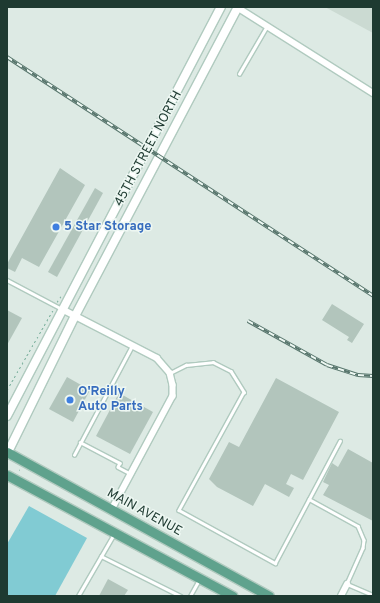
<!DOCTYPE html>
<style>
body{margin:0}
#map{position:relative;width:380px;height:603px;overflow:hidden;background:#ddeae4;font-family:Overpass,sans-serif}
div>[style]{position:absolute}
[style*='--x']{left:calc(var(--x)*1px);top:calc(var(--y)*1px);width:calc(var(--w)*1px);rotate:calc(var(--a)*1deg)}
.built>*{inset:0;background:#cbdad2}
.water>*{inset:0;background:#81cbd3}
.building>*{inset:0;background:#b2c5bc}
.path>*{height:1px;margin-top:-0.5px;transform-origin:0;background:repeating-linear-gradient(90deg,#7bb09d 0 2px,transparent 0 5px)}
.roads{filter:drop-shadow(1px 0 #b0cabf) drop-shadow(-1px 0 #b0cabf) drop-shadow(0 1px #b0cabf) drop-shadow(0 -1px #b0cabf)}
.service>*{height:2.5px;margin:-1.25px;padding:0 1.25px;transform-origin:1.25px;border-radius:1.25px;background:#fff}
.minor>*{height:5.5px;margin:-2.75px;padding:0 2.75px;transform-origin:2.75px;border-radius:2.75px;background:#fff}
.secondary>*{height:8px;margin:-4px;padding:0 4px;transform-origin:4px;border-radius:4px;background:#fff}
.primary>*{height:9px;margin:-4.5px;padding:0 4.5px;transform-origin:4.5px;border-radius:4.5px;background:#5fa28d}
.rail>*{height:3.5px;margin-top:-1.75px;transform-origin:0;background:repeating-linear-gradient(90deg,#edf7f2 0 6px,#58766d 0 12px);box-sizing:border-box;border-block:1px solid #58766d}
.dots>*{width:11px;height:11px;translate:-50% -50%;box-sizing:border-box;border:2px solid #edf7f2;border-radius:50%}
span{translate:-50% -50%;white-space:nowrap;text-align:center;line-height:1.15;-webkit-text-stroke:3px #edf7f2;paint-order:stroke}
.street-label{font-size:13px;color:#1e3a31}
.shop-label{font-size:13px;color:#366cbe;font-weight:700}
.left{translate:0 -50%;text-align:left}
.frame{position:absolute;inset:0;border:8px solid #1e3a31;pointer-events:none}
</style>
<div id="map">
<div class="built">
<div style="clip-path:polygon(325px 7px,373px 7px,373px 33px)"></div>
</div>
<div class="water">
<div style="clip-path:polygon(29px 506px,87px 538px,55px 596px,7px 596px,7px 544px)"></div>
</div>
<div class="building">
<div style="clip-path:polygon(60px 168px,85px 185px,39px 267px,22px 258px,15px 272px,7px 268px,7px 264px)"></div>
<div style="clip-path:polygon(95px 188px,103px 193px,57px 277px,48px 272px)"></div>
<div style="clip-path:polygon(332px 304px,364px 324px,352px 343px,347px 340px,349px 337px,322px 320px)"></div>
<div style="clip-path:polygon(7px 310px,22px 318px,7px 345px)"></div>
<div style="clip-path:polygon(67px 377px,90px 390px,73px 422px,49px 409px)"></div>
<div style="clip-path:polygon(276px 378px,339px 412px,303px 480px,291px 474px,286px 484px,294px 488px,289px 497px,265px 484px,253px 506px,217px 487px,209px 479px,229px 442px,239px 447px)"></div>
<div style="clip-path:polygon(119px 393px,153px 412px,130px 454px,96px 436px)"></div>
<div style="clip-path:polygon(348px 449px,373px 463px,373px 521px,323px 495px,329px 485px,323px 482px,332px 463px,338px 467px)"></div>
<div style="clip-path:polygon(108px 579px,128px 590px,124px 596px,99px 596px)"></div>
</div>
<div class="path">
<div style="--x:57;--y:302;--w:7;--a:-56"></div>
<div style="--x:7;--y:390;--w:92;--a:-60.1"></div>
<div style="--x:19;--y:470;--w:1;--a:-45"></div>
</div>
<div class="roads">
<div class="service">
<div style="--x:239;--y:74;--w:56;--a:-59.7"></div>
<div style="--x:7;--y:280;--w:62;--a:27.8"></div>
<div style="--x:170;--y:373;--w:18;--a:-27"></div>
<div style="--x:186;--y:365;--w:27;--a:-6"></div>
<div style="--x:213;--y:362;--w:20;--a:27"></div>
<div style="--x:231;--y:371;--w:25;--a:58"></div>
<div style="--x:244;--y:392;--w:135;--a:118.8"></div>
<div style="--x:179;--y:510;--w:110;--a:28.9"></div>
<div style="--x:275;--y:563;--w:138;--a:-62"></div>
<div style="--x:80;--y:442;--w:45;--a:27.7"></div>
<div style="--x:120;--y:463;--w:4;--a:117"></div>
<div style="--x:118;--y:467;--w:15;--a:28"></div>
<div style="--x:74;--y:455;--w:123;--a:-62"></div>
<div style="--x:309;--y:499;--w:56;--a:28.9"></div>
<div style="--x:358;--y:526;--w:15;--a:67"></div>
<div style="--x:364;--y:540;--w:8;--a:97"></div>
<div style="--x:363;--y:548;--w:39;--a:114"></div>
<div style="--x:347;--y:584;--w:28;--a:23"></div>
<div style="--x:101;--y:556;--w:89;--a:26.6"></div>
<div style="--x:78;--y:596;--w:72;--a:-59.9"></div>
<div style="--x:190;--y:596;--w:18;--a:-61"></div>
</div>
<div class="minor">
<div style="--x:237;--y:7;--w:161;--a:32.3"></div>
<div style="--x:62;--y:309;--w:107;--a:27.3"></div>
<div style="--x:157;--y:358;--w:20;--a:49"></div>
<div style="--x:170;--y:373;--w:12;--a:76"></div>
<div style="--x:173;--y:385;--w:11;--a:90"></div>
<div style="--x:173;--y:396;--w:129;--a:118.2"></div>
<div style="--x:341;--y:596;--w:13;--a:-63"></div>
</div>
<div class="secondary">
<div style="--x:7;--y:416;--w:462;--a:-62.4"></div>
<div style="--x:8;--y:452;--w:152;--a:-63.8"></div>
<div style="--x:75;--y:316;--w:349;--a:-62.2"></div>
</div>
<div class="primary">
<div style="--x:7;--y:452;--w:299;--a:28.8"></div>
<div style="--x:7;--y:475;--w:256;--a:28.2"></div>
</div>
</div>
<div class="rail">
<div style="--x:7;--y:57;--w:437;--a:33.1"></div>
<div style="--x:248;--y:321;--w:90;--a:29.1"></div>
<div style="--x:327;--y:365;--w:33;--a:18"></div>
<div style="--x:358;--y:375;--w:15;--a:4"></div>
</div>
<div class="dots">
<div style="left:56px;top:227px;background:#3f7fe0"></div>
<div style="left:70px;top:400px;background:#3f7fe0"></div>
</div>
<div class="street-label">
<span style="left:149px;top:149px;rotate:-62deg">45TH STREET NORTH</span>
<span style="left:144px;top:513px;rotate:29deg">MAIN AVENUE</span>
</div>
<div class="shop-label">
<span class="left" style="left:64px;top:227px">5 Star Storage</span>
<span class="left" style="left:78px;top:400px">O'Reilly<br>Auto Parts</span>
</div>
<div class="frame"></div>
</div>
